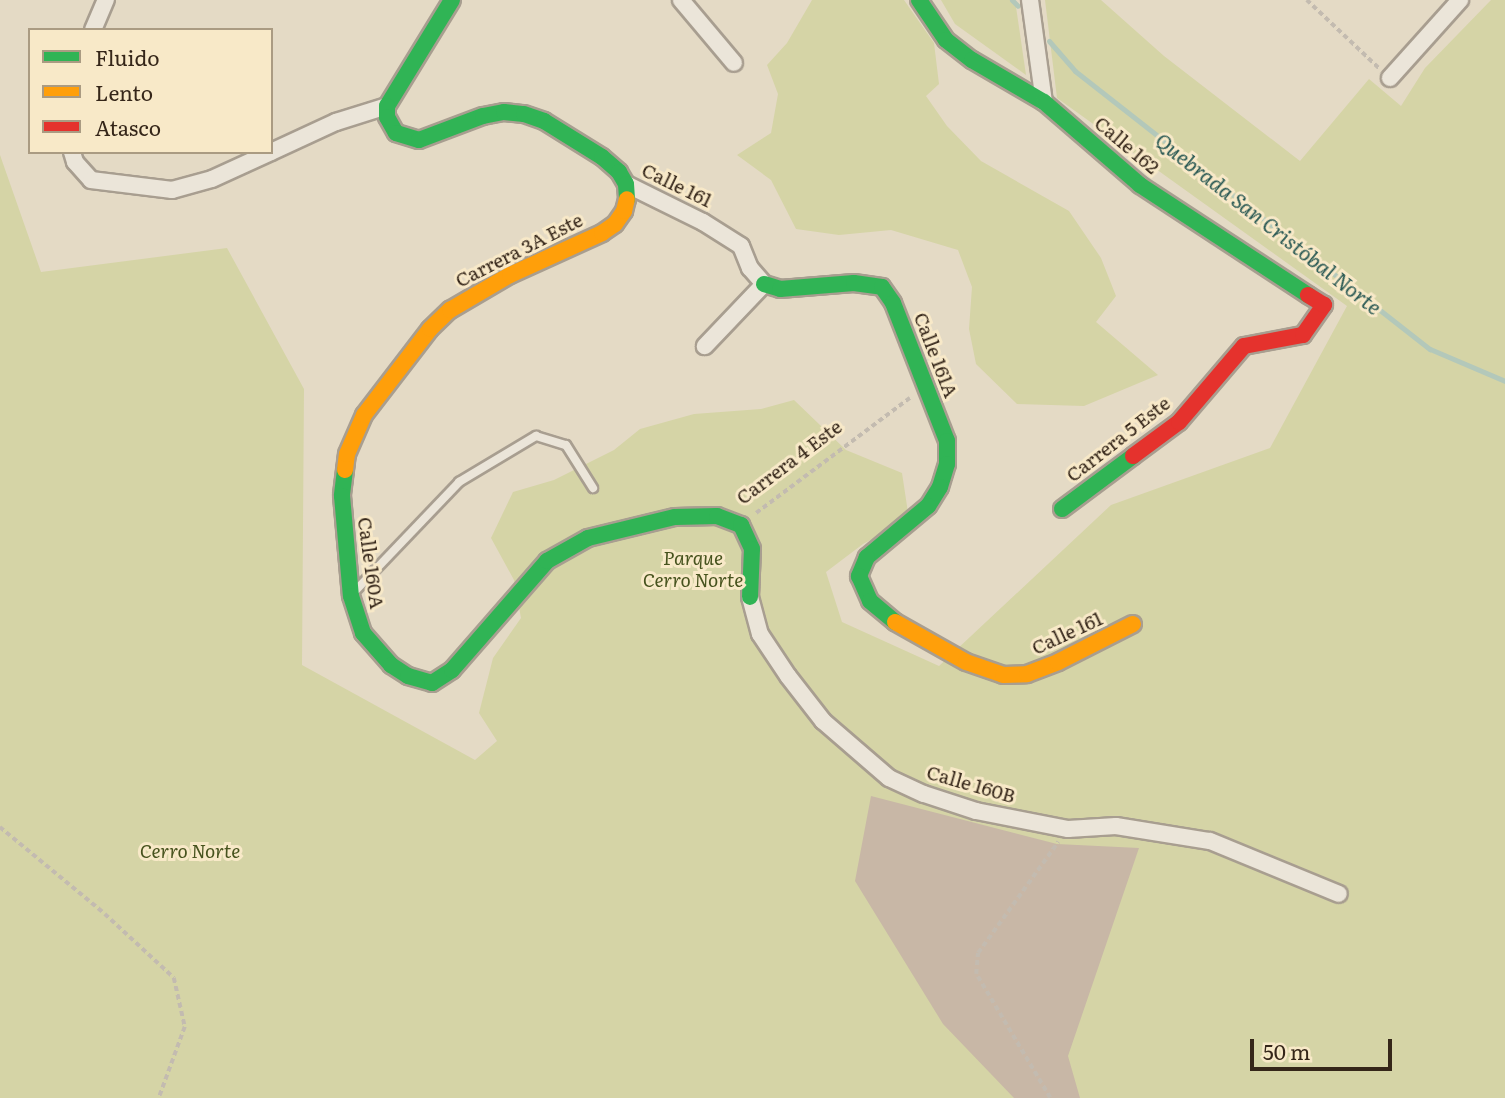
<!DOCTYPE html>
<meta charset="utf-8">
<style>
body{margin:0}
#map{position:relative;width:1505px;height:1098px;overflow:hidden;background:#e4dac5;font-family:Literata,serif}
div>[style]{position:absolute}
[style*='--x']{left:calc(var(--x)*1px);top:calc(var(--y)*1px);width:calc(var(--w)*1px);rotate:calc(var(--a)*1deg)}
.green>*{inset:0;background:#d5d4a6}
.stream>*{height:5px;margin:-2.5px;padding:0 2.5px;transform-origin:2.5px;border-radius:2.5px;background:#b3c8ba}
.building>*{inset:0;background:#c8b7a6}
.path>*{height:3.5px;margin-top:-1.75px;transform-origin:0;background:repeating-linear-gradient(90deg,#c3bbb0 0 5px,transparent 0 8.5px)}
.roads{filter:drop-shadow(2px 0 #a89e90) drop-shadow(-2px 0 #a89e90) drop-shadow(0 2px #a89e90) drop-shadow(0 -2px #a89e90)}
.lane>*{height:8px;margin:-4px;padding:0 4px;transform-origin:4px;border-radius:4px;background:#ebe5d9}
.street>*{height:16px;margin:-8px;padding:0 8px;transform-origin:8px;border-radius:8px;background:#ebe5d9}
.fast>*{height:16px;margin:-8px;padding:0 8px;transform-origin:8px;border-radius:8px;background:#30b455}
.slow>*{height:16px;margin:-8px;padding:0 8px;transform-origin:8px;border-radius:8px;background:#ff9f0a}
.jam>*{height:16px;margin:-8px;padding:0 8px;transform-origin:8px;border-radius:8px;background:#e5322d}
span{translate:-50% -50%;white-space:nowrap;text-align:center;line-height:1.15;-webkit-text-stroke:6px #f8e9c8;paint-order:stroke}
.street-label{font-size:19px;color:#352619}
.park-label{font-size:19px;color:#47531e;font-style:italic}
.water-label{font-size:21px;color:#275752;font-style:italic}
.legend{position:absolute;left:28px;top:28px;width:245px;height:126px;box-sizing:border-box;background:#f8e9c8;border:2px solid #aa9b82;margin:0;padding:9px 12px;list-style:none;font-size:21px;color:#352619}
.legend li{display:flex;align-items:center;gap:14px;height:35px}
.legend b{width:35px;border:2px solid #aa9b82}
.scale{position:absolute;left:1250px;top:1039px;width:142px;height:32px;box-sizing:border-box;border:4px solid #352619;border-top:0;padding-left:9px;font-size:21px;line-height:24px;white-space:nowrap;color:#352619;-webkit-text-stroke:5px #f8e9c8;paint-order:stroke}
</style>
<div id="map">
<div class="green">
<div style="clip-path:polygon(812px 0,904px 0,934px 43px,939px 84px,926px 96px,947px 126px,981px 161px,1069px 211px,1101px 258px,1116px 296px,1096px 322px,1158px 375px,1084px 406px,1017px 404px,976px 364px,969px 329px,972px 287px,958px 250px,891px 230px,839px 235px,796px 229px,771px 180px,737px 155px,771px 133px,778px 94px,767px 65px,787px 43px)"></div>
<div style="clip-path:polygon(941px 0,1015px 0,1026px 75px,955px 24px)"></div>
<div style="clip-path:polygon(1045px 0,1101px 0,1164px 56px,1300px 161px,1369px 79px,1401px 106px,1425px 68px,1491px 0,1505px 0,1505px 1098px,0 1098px,0 155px,41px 272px,227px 248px,304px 389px,302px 665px,475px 760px,497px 741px,479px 713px,493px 658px,521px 618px,514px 580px,491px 538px,513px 492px,554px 480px,614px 450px,640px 429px,694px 414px,761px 409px,794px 400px,846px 450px,902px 473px,909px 519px,863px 544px,826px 572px,842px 622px,939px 666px,1111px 505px,1270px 448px,1347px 306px,1057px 98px)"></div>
</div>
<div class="stream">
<div style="--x:1012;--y:0;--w:8;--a:45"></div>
<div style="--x:1049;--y:41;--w:40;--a:49"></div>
<div style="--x:1075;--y:71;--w:451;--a:38.1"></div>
<div style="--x:1430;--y:349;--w:82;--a:23.1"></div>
</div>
<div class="building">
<div style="clip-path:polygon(871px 796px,1057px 844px,1139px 848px,1068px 1056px,1080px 1098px,1014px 1098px,943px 1024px,855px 881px)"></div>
</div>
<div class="path">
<div style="--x:1307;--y:0;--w:99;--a:43.4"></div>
<div style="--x:756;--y:513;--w:192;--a:-36.8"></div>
<div style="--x:0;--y:827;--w:136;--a:39.6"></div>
<div style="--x:105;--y:914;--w:94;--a:42.8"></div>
<div style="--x:174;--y:978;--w:50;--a:77.3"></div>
<div style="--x:185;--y:1027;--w:76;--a:110.1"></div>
<div style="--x:1050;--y:1098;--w:144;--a:-120.8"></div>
<div style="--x:976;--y:974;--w:21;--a:-85"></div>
<div style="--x:978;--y:953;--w:137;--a:-54.2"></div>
</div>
<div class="roads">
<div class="lane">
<div style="--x:355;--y:591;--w:151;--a:-46.3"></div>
<div style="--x:459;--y:482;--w:90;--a:-30.9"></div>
<div style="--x:536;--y:436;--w:31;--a:17"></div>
<div style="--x:566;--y:445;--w:51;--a:57.9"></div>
</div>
<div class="street">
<div style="--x:681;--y:0;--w:82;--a:49.9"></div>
<div style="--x:1030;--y:0;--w:103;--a:82.2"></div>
<div style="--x:93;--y:30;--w:33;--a:-67"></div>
<div style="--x:1390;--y:78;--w:105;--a:-48.1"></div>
<div style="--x:72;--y:152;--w:10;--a:73"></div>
<div style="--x:75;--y:162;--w:24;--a:48"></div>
<div style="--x:91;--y:180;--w:82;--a:7"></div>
<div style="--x:172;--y:190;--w:41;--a:-15.4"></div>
<div style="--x:212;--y:179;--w:65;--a:-24.6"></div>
<div style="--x:271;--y:152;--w:72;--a:-24.8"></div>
<div style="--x:336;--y:122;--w:53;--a:-17.4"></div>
<div style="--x:626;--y:184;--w:86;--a:26.3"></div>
<div style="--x:703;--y:222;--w:45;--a:32.3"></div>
<div style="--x:741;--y:246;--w:24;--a:68"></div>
<div style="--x:750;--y:268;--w:21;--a:49"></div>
<div style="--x:764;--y:284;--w:86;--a:133.6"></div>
<div style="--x:750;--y:597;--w:38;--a:75"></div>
<div style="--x:760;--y:634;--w:50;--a:56.3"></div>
<div style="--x:788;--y:676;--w:57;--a:52.1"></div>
<div style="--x:823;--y:721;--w:87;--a:40.8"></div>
<div style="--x:889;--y:778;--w:38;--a:25"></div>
<div style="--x:924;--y:794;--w:55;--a:18.1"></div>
<div style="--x:976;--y:811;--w:94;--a:11.1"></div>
<div style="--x:1068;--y:829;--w:48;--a:-3.6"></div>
<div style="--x:1116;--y:826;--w:95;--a:9.1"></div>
<div style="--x:1210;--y:841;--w:139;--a:22.3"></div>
</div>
<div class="fast">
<div style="--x:452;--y:0;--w:124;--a:121.5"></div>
<div style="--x:387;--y:106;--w:11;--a:90"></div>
<div style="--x:387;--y:117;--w:18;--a:61"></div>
<div style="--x:396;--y:133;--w:24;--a:17"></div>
<div style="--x:419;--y:140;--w:68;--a:-20.6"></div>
<div style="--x:483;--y:116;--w:21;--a:-11"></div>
<div style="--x:504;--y:112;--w:20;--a:6"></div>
<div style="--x:524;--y:114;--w:21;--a:19"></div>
<div style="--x:544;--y:121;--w:68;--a:31.8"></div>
<div style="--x:602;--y:157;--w:23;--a:41"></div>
<div style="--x:619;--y:172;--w:14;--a:60"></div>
<div style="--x:626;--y:184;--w:15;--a:86"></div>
<div style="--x:919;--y:0;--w:48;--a:56"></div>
<div style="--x:946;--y:40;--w:33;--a:38"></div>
<div style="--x:972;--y:60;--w:83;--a:30.3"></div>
<div style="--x:1044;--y:102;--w:127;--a:40.8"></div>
<div style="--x:1140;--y:185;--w:201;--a:33.2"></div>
<div style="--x:764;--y:284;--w:17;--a:17"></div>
<div style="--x:780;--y:289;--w:74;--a:-4.6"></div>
<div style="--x:854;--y:283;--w:28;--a:8"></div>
<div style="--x:882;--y:287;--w:19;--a:55"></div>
<div style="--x:893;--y:303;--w:148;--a:68.6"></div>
<div style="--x:947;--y:441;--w:23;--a:90"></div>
<div style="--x:947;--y:464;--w:24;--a:107"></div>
<div style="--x:940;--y:487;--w:22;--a:122"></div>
<div style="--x:928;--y:506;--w:80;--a:140.1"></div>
<div style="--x:867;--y:557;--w:21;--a:113"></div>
<div style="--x:859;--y:576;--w:27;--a:66"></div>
<div style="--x:870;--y:601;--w:33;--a:40"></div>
<div style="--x:345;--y:470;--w:26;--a:97"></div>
<div style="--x:342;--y:496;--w:100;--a:84.9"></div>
<div style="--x:351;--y:596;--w:39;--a:72"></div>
<div style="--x:363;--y:633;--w:43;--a:48.8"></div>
<div style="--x:391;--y:665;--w:20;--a:33"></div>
<div style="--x:408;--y:676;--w:25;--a:16"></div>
<div style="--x:432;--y:683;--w:24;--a:-33"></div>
<div style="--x:452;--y:670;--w:145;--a:-48.9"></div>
<div style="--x:547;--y:561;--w:47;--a:-29.3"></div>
<div style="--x:588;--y:538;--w:89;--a:-13.6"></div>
<div style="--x:675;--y:517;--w:42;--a:-1.4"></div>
<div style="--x:717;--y:516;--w:26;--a:21"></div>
<div style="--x:741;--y:525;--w:26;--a:65"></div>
<div style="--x:752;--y:549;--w:48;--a:92.4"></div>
<div style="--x:1062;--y:509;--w:89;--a:-36.7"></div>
</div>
<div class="slow">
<div style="--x:345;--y:470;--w:16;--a:-83"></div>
<div style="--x:347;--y:454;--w:43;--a:-66.4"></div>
<div style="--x:364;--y:415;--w:108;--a:-52.5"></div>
<div style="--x:430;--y:329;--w:28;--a:-44"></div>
<div style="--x:450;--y:310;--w:69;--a:-30.3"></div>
<div style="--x:510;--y:275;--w:101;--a:-24.5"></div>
<div style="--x:602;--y:233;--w:16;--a:-35"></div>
<div style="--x:615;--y:224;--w:16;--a:-55"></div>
<div style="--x:624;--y:211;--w:12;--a:-76"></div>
<div style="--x:895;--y:622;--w:81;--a:29.4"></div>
<div style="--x:966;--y:662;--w:39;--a:19"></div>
<div style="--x:1003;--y:675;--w:24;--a:-2"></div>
<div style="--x:1027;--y:674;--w:33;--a:-21"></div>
<div style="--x:1058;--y:662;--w:84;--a:-26.9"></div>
</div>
<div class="jam">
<div style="--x:1133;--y:456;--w:57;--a:-36.5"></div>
<div style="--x:1179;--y:422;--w:100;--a:-49.5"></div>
<div style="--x:1244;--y:346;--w:60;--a:-10.6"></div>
<div style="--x:1303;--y:335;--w:37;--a:-55"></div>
<div style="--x:1324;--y:305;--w:19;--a:-148"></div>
</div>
</div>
<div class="street-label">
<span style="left:1127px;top:145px;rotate:40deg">Calle 162</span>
<span style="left:677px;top:185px;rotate:26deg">Calle 161</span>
<span style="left:519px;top:250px;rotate:-27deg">Carrera 3A Este</span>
<span style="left:936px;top:355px;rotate:69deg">Calle 161A</span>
<span style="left:1118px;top:439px;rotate:-38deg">Carrera 5 Este</span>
<span style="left:789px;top:462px;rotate:-37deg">Carrera 4 Este</span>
<span style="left:371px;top:563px;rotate:82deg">Calle 160A</span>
<span style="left:1067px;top:633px;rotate:-25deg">Calle 161</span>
<span style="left:971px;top:784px;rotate:16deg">Calle 160B</span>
</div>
<div class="park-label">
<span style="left:693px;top:569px">Parque<br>Cerro Norte</span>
<span style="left:190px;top:851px">Cerro Norte</span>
</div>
<div class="water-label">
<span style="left:1269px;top:223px;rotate:38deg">Quebrada San Cristóbal Norte</span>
</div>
<ul class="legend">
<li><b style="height:9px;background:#30b455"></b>Fluido</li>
<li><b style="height:9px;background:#ff9f0a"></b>Lento</li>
<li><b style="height:9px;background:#e5322d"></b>Atasco</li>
</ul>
<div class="scale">50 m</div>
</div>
